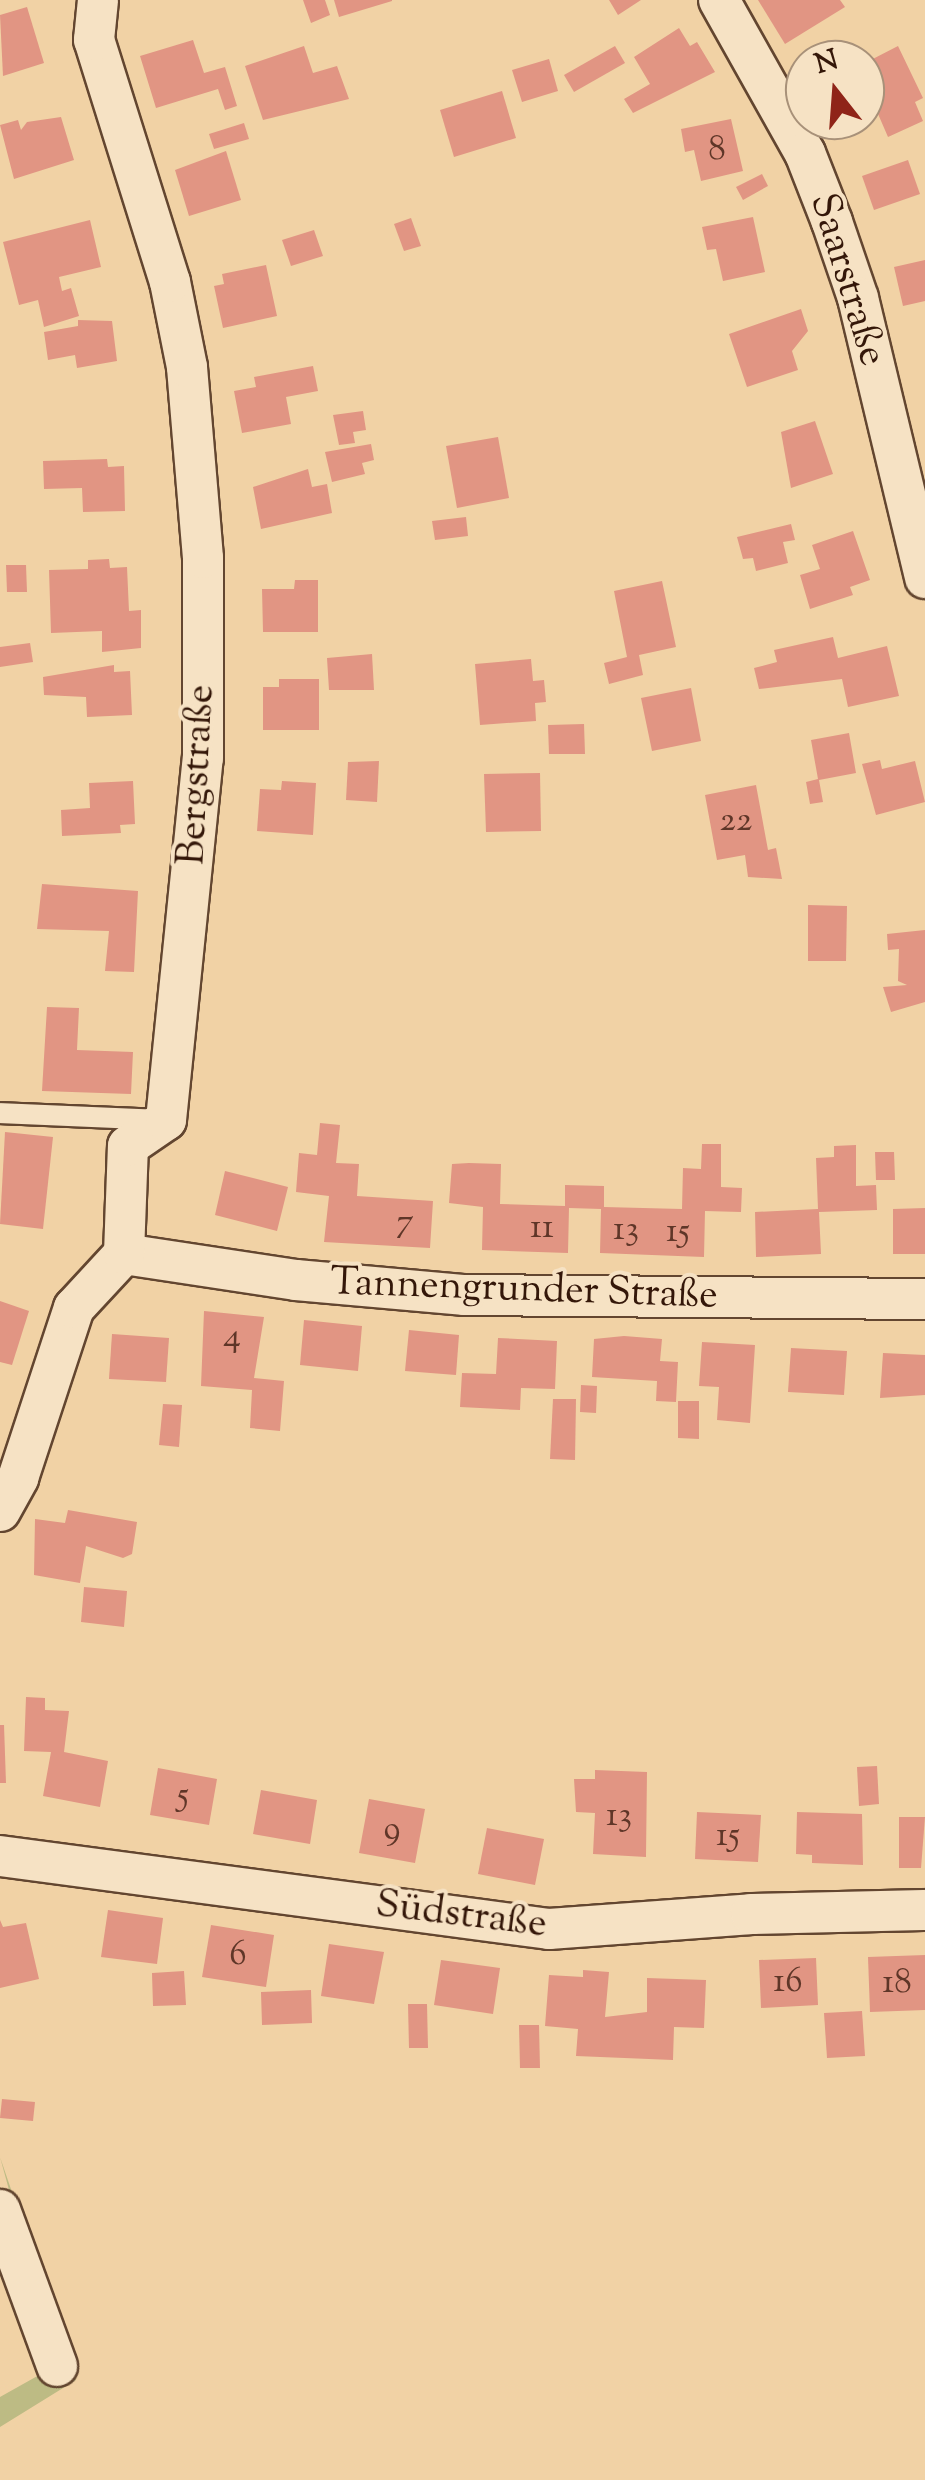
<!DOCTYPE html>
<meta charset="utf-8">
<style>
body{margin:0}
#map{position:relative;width:925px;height:2480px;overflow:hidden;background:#f1d2a5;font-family:"Sorts Mill Goudy",serif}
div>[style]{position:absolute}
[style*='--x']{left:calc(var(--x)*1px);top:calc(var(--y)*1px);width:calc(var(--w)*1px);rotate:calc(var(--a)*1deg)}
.green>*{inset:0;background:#bdbb84}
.building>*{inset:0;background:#e19583}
.roads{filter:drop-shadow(2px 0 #634630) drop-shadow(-2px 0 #634630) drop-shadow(0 2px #634630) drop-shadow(0 -2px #634630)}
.service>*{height:20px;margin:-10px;padding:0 10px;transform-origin:10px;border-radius:10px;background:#f6e2c4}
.minor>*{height:40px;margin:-20px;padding:0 20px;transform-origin:20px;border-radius:20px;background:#f6e2c4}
span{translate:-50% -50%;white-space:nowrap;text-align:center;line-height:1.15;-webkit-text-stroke:8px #f6e2c4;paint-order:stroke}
.number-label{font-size:35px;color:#5f3628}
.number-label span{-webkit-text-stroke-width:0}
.street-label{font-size:40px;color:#341709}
.north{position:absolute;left:785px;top:40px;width:100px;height:100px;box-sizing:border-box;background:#f6e2c4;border:2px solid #a89179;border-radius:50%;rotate:343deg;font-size:28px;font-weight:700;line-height:40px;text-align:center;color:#341709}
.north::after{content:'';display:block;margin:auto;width:35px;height:45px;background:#8f2418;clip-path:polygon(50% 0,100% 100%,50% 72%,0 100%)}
</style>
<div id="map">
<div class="green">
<div style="clip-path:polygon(0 2157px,76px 2380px,0 2427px,0 2397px,57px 2365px)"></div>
</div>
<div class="building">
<div style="clip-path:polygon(303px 0,325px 0,330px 15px,311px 23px)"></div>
<div style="clip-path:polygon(334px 0,392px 0,392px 1px,339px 17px)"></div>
<div style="clip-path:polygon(609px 0,641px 0,618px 15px)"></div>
<div style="clip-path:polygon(758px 0,840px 0,845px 7px,785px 44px)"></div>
<div style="clip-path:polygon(27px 7px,44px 63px,3px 76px,0 15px)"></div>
<div style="clip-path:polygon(679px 28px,690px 46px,697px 42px,715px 72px,633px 113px,624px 99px,650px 84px,634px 57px)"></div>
<div style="clip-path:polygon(193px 40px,204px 73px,225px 67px,237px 106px,225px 110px,218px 89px,156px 108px,140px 56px)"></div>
<div style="clip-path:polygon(304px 46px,313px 73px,337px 66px,349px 99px,263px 120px,245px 66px)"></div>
<div style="clip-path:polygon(615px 46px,625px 63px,574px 92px,564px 75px)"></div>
<div style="clip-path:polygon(898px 46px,923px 98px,915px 102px,923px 121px,888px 137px,875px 107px,865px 111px,865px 63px)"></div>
<div style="clip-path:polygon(549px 59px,558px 91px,522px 102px,512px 70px)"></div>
<div style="clip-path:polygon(502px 91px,516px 138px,454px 157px,440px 110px)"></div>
<div style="clip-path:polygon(61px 117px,74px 160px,14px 179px,0 125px,18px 120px,21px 130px,27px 122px)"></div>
<div style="clip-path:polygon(731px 119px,743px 171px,701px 181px,694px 150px,685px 152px,681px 129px)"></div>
<div style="clip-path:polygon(244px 123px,249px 139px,214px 149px,209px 134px)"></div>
<div style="clip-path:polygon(226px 151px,241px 200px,189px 216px,175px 170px)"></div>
<div style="clip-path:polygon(908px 160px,920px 194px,874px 210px,862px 176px)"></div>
<div style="clip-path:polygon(762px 174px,768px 186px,743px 200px,736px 187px)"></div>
<div style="clip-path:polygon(753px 217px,765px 272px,723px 281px,716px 249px,707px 250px,702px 227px)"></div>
<div style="clip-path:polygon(411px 218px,421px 246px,404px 251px,394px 224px)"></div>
<div style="clip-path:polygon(90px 220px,101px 267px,59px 277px,62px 291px,71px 288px,79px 316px,44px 327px,38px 300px,19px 305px,3px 242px)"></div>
<div style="clip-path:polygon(314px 230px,323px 256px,291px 266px,282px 240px)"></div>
<div style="clip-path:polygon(925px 260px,925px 301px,903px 306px,894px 267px)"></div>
<div style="clip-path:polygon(266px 265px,277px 316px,223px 328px,214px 286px,224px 284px,222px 274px)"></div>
<div style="clip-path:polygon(801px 309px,808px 331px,792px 351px,798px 370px,747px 387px,729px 334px)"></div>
<div style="clip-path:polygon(78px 320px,112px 321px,117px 361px,77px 368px,75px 355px,48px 360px,44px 332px,78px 326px)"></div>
<div style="clip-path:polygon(313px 366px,318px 391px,286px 397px,291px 424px,242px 433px,234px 391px,256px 387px,254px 377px)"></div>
<div style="clip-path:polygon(363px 411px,366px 430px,353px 432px,355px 443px,339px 445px,333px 415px)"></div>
<div style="clip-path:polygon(815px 421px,833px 474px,791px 488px,781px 432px)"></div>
<div style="clip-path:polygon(498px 437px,509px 498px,457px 508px,446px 446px)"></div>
<div style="clip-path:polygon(371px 444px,374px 460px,362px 463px,365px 474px,332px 482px,325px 452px)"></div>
<div style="clip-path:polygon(107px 459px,108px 467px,124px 466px,125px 511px,83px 512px,82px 488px,44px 489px,43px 461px)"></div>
<div style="clip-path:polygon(308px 469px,312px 487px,327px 484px,332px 513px,261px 529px,253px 487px)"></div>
<div style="clip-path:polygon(466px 517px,468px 536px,435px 540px,432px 521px)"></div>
<div style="clip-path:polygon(791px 524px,795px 540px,783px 542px,788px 563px,756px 571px,753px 558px,743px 559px,737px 537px)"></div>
<div style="clip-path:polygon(853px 531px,870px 580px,850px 587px,853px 595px,810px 609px,800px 575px,820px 569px,812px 545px)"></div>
<div style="clip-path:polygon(109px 559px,110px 568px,127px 567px,129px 611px,141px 610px,141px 648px,102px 652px,102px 631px,51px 633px,49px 570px,88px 569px,88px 560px)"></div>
<div style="clip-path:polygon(6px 565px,26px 565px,27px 592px,7px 592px)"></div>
<div style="clip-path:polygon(295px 580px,318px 580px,318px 632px,263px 632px,262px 589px,294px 589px)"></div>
<div style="clip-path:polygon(662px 581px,676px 647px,639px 655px,643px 675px,609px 684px,604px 663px,627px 657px,614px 591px)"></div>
<div style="clip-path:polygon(833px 637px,838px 658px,887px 646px,899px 696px,848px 707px,842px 679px,759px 689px,754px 668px,777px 662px,774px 650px)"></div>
<div style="clip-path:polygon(30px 643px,33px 662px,0 667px,0 647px)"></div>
<div style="clip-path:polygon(372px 654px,374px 690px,329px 690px,327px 658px)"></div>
<div style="clip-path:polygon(531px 659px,533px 681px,544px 680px,546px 702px,535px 703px,536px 721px,480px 725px,475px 664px)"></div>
<div style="clip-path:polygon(114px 665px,114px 672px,130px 671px,132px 715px,87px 717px,86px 697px,44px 695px,43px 677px)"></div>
<div style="clip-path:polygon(279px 679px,319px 679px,319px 730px,263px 730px,263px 687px,279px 687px)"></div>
<div style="clip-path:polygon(691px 688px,701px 741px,652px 751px,641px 698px)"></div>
<div style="clip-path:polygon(584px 724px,585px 754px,549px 754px,548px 725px)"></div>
<div style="clip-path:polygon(849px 733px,856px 773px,819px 780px,823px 802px,810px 804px,806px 782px,818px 779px,811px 740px)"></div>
<div style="clip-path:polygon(880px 760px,882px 769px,915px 761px,925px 802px,876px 815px,862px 764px)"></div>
<div style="clip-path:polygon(379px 761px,377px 802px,346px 800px,348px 762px)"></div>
<div style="clip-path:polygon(540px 773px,541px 831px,486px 832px,484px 774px)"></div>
<div style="clip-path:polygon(133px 781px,135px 824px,120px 825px,121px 833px,62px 836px,61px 810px,90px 808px,89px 783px)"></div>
<div style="clip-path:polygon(282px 781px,316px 783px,313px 835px,257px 831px,260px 789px,281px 790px)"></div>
<div style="clip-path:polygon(756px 785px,768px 850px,776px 848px,782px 879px,748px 877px,745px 855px,717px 860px,705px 795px)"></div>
<div style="clip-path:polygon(42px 884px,138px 891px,134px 972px,105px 971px,109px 931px,37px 929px)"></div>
<div style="clip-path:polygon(808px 905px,847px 906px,846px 961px,808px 961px)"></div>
<div style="clip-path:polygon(925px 930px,925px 1002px,891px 1012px,883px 987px,907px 985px,898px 981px,899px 949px,888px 950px,887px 934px)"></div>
<div style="clip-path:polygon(47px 1007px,79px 1008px,77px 1050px,133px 1052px,131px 1094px,42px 1091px)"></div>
<div style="clip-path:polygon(320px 1123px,340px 1125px,336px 1163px,359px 1164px,357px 1196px,433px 1201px,430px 1248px,324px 1242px,329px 1196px,296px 1192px,299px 1153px,317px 1155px)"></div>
<div style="clip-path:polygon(5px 1132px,53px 1137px,43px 1229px,0 1224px)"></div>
<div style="clip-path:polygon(702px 1144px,721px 1144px,721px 1187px,742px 1188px,741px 1212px,705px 1211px,704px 1257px,600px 1253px,601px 1209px,569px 1208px,568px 1253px,482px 1250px,483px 1207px,449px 1203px,452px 1164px,469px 1163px,501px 1164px,500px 1204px,565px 1206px,565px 1185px,604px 1186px,604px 1207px,682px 1209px,683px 1168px,701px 1169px)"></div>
<div style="clip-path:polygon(856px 1145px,856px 1186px,876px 1185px,877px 1210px,819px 1212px,821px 1254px,756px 1257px,755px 1212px,818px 1209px,816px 1158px,834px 1157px,834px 1146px)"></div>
<div style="clip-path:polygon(875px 1152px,894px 1152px,895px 1180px,876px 1180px)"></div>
<div style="clip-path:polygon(225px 1171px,288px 1187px,277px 1231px,215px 1215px)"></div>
<div style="clip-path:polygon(925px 1208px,925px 1254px,893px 1254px,893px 1209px)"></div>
<div style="clip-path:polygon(0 1301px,29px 1311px,12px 1365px,0 1362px)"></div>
<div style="clip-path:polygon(204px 1311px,264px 1317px,254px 1378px,284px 1381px,280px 1431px,250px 1428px,252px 1390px,201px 1386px)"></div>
<div style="clip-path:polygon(304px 1320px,362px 1326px,358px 1371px,300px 1365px)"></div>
<div style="clip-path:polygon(409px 1330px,459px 1335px,456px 1375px,405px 1371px)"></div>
<div style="clip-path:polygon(112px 1334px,169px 1338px,166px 1382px,109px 1379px)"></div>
<div style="clip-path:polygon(624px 1336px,662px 1339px,660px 1361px,678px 1362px,676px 1402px,656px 1401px,657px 1381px,592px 1377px,594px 1339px)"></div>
<div style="clip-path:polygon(498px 1338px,557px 1341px,555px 1389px,521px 1388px,520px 1410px,460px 1407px,462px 1373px,496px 1374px)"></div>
<div style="clip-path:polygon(702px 1342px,755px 1345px,750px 1423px,717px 1420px,719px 1387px,699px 1386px)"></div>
<div style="clip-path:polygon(791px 1348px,847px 1351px,844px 1395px,788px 1392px)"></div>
<div style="clip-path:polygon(883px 1353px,925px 1355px,925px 1395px,880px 1398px)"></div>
<div style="clip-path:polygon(581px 1385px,597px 1386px,596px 1413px,580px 1412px)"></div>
<div style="clip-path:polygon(553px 1399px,576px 1399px,575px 1460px,550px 1459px)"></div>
<div style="clip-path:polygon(678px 1401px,699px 1401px,699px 1439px,678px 1438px)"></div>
<div style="clip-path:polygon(163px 1404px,182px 1405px,179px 1447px,159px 1445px)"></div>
<div style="clip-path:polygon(68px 1510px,137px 1522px,132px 1554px,123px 1558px,86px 1546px,80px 1583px,34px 1575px,35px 1519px,65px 1523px)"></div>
<div style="clip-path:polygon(84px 1587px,127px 1591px,124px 1627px,81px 1622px)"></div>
<div style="clip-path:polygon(26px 1697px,45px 1698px,45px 1710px,69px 1711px,64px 1752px,108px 1761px,100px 1807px,43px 1796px,51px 1752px,24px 1751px)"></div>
<div style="clip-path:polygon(0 1725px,4px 1725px,6px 1783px,0 1783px)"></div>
<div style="clip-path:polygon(877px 1766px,879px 1804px,859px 1806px,857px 1767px)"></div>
<div style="clip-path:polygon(158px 1768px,217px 1779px,209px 1825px,150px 1815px)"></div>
<div style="clip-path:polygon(595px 1770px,647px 1772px,646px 1857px,593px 1854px,595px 1813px,576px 1812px,574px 1779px,595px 1779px)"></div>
<div style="clip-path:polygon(261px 1790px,317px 1800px,310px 1844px,253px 1834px)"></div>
<div style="clip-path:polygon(369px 1799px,425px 1809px,415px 1863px,359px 1853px)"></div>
<div style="clip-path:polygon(697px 1812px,761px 1815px,758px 1862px,695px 1859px)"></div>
<div style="clip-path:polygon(797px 1812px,862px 1814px,863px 1865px,812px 1863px,812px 1855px,796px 1854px)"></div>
<div style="clip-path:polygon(899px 1817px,925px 1817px,921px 1868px,899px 1868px)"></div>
<div style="clip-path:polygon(487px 1828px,544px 1839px,535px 1885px,478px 1874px)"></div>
<div style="clip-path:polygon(108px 1910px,163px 1918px,157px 1964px,101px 1957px)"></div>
<div style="clip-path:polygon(0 1920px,3px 1927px,26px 1923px,39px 1979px,0 1988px)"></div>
<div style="clip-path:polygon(211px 1925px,274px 1935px,266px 1987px,202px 1977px)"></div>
<div style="clip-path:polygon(329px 1944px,384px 1952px,374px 2004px,321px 1996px)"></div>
<div style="clip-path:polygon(925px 1955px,925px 2010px,870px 2012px,868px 1957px)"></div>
<div style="clip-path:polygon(816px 1958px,818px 2005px,761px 2008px,759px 1960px)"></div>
<div style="clip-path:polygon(441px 1960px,500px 1968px,493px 2014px,434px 2005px)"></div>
<div style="clip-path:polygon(583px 1970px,609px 1972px,605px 2017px,647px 2012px,647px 1978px,706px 1980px,704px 2028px,674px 2027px,673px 2060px,576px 2056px,578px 2029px,545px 2026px,549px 1975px,583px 1977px)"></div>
<div style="clip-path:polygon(184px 1971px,186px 2005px,153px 2006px,152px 1973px)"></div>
<div style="clip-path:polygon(311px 1990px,312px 2023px,262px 2025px,261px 1992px)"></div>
<div style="clip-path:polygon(408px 2004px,427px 2004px,428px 2048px,409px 2048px)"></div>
<div style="clip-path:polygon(862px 2011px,865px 2056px,827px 2058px,824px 2013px)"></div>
<div style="clip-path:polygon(519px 2025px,539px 2025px,540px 2068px,520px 2068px)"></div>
<div style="clip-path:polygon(2px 2099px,35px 2102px,33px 2121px,0 2118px)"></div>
</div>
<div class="roads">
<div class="service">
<div style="--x:0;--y:1113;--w:158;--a:2.5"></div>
</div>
<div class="minor">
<div style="--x:719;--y:0;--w:176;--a:60.7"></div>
<div style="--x:805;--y:153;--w:74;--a:68.6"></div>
<div style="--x:832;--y:222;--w:80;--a:71.1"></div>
<div style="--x:858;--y:298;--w:288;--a:76.5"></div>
<div style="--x:124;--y:1254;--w:174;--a:8.6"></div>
<div style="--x:296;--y:1280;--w:170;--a:5.1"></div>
<div style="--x:465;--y:1295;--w:460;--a:0.5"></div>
<div style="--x:0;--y:1511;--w:38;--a:-61"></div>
<div style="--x:18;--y:1478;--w:179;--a:-71.8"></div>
<div style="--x:74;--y:1308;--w:74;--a:-47.2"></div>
<div style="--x:124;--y:1254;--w:108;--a:-87.9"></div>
<div style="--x:128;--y:1146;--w:46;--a:-34.4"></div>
<div style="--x:166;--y:1120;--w:364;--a:-84.2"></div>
<div style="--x:203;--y:758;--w:200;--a:-90"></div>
<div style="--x:203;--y:558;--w:192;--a:-94.8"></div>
<div style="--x:187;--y:367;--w:87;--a:-101.3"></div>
<div style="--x:170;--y:282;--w:254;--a:-107.4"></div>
<div style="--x:94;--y:40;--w:40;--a:-84.3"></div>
<div style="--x:0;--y:1856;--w:554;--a:7.57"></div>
<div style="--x:549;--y:1929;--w:203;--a:-4.2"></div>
<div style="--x:751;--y:1914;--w:174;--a:-1.3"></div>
<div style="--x:0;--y:2210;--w:166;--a:69.9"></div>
</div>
</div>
<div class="number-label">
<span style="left:717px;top:151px">8</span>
<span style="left:736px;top:822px">22</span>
<span style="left:405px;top:1223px">7</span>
<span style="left:542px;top:1229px">11</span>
<span style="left:626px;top:1231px">13</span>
<span style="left:678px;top:1233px">15</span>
<span style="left:232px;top:1338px">4</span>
<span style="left:183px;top:1797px">5</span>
<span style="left:619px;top:1817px">13</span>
<span style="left:392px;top:1831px">9</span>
<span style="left:728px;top:1837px">15</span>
<span style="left:238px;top:1956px">6</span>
<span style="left:788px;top:1983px">16</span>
<span style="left:897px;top:1984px">18</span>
</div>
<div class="street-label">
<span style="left:846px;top:280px;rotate:73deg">Saarstraße</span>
<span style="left:198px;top:775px;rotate:-87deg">Bergstraße</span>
<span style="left:524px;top:1291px;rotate:2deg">Tannengrunder Straße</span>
<span style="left:461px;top:1916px;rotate:7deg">Südstraße</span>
</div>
<div class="north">N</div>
</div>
